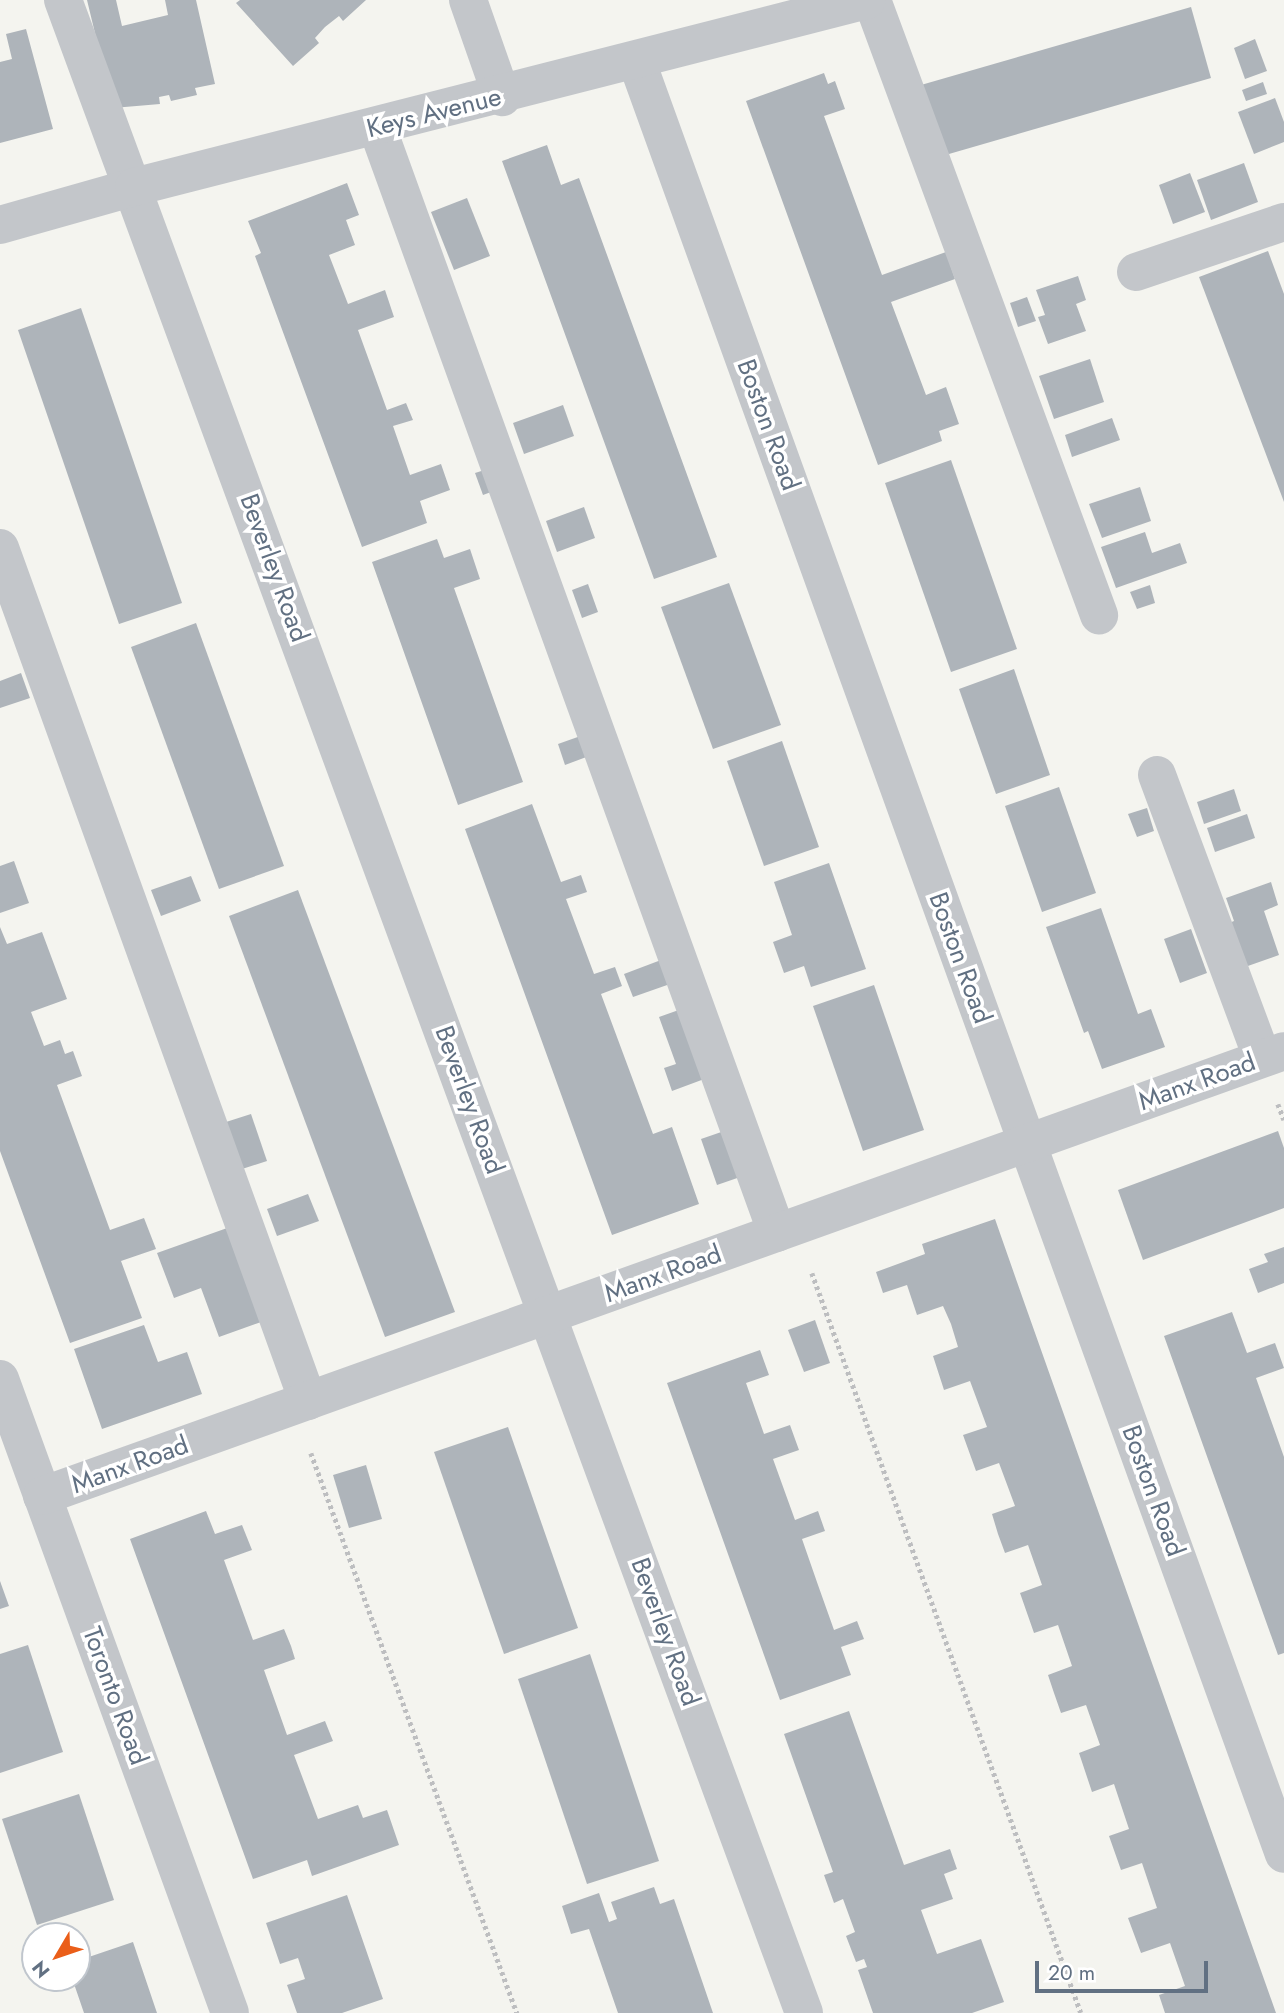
<!DOCTYPE html>
<style>
body{margin:0}
#map{position:relative;width:1284px;height:2013px;overflow:hidden;background:#f4f4ef;font-family:Jost,sans-serif}
div>[style]{position:absolute}
[style*='--x']{left:calc(var(--x)*1px);top:calc(var(--y)*1px);width:calc(var(--w)*1px);rotate:calc(var(--a)*1deg)}
.building>*{inset:0;background:#aeb4ba}
.path>*{height:4.5px;margin-top:-2.25px;transform-origin:0;background:repeating-linear-gradient(90deg,#bdbec0 0 3.5px,transparent 0 7px)}
.minor>*{height:38px;margin:-19px;padding:0 19px;transform-origin:19px;border-radius:19px;background:#c3c6ca}
span{translate:-50% -50%;white-space:nowrap;text-align:center;line-height:1.15;-webkit-text-stroke:7px #fff;paint-order:stroke}
.street-label{font-size:26px;color:#617082}
.north{position:absolute;left:21px;top:1922px;width:70px;height:70px;box-sizing:border-box;background:#fff;border:2px solid #c0c6cd;border-radius:50%;rotate:231deg;font-size:19px;font-weight:700;line-height:28px;text-align:center;color:#617082}
.north::after{content:'';display:block;margin:auto;width:24px;height:32px;background:#ea5e19;clip-path:polygon(50% 0,100% 100%,50% 72%,0 100%)}
.scale{position:absolute;left:1035px;top:1961px;width:173px;height:32px;box-sizing:border-box;border:4px solid #617082;border-top:0;padding-left:9px;font-size:21px;line-height:24px;white-space:nowrap;color:#617082;-webkit-text-stroke:5px #fff;paint-order:stroke}
</style>
<div id="map">
<div class="building">
<div style="clip-path:polygon(87px 0,116px 0,122px 26px,168px 15px,165px 0,196px 0,215px 84px,195px 88px,197px 95px,171px 101px,169px 95px,159px 97px,160px 104px,113px 108px)"></div>
<div style="clip-path:polygon(240px 0,366px 0,343px 21px,339px 16px,325px 27px,315px 38px,319px 43px,293px 66px,236px 3px)"></div>
<div style="clip-path:polygon(1191px 7px,1211px 78px,942px 156px,921px 85px)"></div>
<div style="clip-path:polygon(26px 29px,53px 129px,0 143px,0 62px,12px 59px,6px 34px)"></div>
<div style="clip-path:polygon(1255px 39px,1267px 71px,1245px 79px,1234px 48px)"></div>
<div style="clip-path:polygon(824px 73px,828px 84px,835px 81px,845px 109px,824px 116px,882px 275px,946px 252px,955px 279px,891px 302px,926px 395px,946px 387px,959px 424px,939px 431px,942px 441px,878px 465px,746px 101px)"></div>
<div style="clip-path:polygon(1263px 82px,1267px 94px,1246px 101px,1242px 90px)"></div>
<div style="clip-path:polygon(1275px 98px,1284px 122px,1284px 142px,1254px 154px,1238px 112px)"></div>
<div style="clip-path:polygon(547px 145px,561px 185px,579px 178px,717px 557px,654px 579px,502px 161px)"></div>
<div style="clip-path:polygon(1244px 163px,1258px 202px,1211px 220px,1197px 180px)"></div>
<div style="clip-path:polygon(1190px 173px,1205px 212px,1173px 224px,1159px 185px)"></div>
<div style="clip-path:polygon(347px 183px,359px 215px,346px 220px,355px 245px,329px 255px,348px 304px,385px 290px,394px 317px,358px 330px,387px 410px,406px 403px,413px 420px,393px 426px,410px 475px,441px 464px,450px 490px,420px 501px,427px 523px,362px 547px,255px 256px,261px 253px,248px 221px)"></div>
<div style="clip-path:polygon(467px 198px,490px 256px,454px 270px,431px 212px)"></div>
<div style="clip-path:polygon(1268px 251px,1284px 294px,1284px 502px,1199px 277px)"></div>
<div style="clip-path:polygon(1078px 276px,1086px 300px,1076px 304px,1086px 331px,1048px 344px,1038px 317px,1045px 315px,1036px 290px)"></div>
<div style="clip-path:polygon(1027px 297px,1036px 321px,1018px 327px,1010px 303px)"></div>
<div style="clip-path:polygon(81px 308px,182px 603px,119px 624px,18px 330px)"></div>
<div style="clip-path:polygon(1090px 359px,1104px 402px,1054px 419px,1039px 376px)"></div>
<div style="clip-path:polygon(563px 405px,574px 436px,524px 454px,513px 423px)"></div>
<div style="clip-path:polygon(1112px 418px,1120px 440px,1072px 457px,1065px 435px)"></div>
<div style="clip-path:polygon(951px 460px,1017px 649px,951px 672px,885px 483px)"></div>
<div style="clip-path:polygon(491px 468px,499px 489px,483px 495px,475px 473px)"></div>
<div style="clip-path:polygon(1140px 487px,1151px 521px,1102px 538px,1089px 504px)"></div>
<div style="clip-path:polygon(584px 507px,595px 538px,557px 552px,546px 521px)"></div>
<div style="clip-path:polygon(1145px 532px,1152px 553px,1180px 543px,1187px 563px,1116px 588px,1101px 547px)"></div>
<div style="clip-path:polygon(437px 539px,444px 558px,470px 549px,480px 579px,454px 588px,523px 782px,458px 805px,372px 562px)"></div>
<div style="clip-path:polygon(729px 583px,781px 725px,713px 749px,661px 607px)"></div>
<div style="clip-path:polygon(588px 584px,598px 612px,582px 618px,572px 590px)"></div>
<div style="clip-path:polygon(1150px 585px,1155px 603px,1137px 609px,1130px 592px)"></div>
<div style="clip-path:polygon(196px 623px,284px 866px,219px 889px,131px 647px)"></div>
<div style="clip-path:polygon(1014px 669px,1050px 775px,996px 794px,959px 689px)"></div>
<div style="clip-path:polygon(21px 673px,30px 698px,0 708px,0 681px)"></div>
<div style="clip-path:polygon(589px 733px,597px 753px,565px 765px,558px 744px)"></div>
<div style="clip-path:polygon(782px 741px,819px 847px,764px 866px,727px 761px)"></div>
<div style="clip-path:polygon(1059px 787px,1096px 893px,1042px 912px,1005px 806px)"></div>
<div style="clip-path:polygon(1234px 789px,1241px 811px,1204px 824px,1197px 802px)"></div>
<div style="clip-path:polygon(532px 804px,561px 882px,581px 875px,587px 892px,566px 899px,594px 974px,615px 967px,622px 986px,601px 994px,653px 1134px,672px 1127px,699px 1204px,612px 1235px,465px 829px)"></div>
<div style="clip-path:polygon(1147px 808px,1154px 831px,1137px 837px,1128px 814px)"></div>
<div style="clip-path:polygon(1247px 814px,1255px 838px,1215px 852px,1207px 828px)"></div>
<div style="clip-path:polygon(14px 861px,29px 903px,0 913px,0 866px)"></div>
<div style="clip-path:polygon(829px 863px,866px 969px,811px 987px,804px 966px,784px 973px,773px 942px,792px 935px,774px 882px)"></div>
<div style="clip-path:polygon(191px 876px,201px 901px,161px 916px,151px 890px)"></div>
<div style="clip-path:polygon(1271px 882px,1278px 905px,1264px 911px,1279px 955px,1245px 967px,1229px 923px,1234px 921px,1226px 898px)"></div>
<div style="clip-path:polygon(298px 890px,455px 1312px,385px 1337px,229px 916px)"></div>
<div style="clip-path:polygon(1101px 908px,1138px 1014px,1151px 1009px,1165px 1047px,1102px 1069px,1088px 1031px,1084px 1033px,1046px 927px)"></div>
<div style="clip-path:polygon(0 927px,7px 944px,42px 932px,67px 999px,31px 1012px,44px 1046px,60px 1040px,65px 1054px,73px 1051px,82px 1076px,57px 1085px,110px 1230px,144px 1218px,156px 1249px,121px 1261px,142px 1318px,70px 1343px,0 1151px)"></div>
<div style="clip-path:polygon(1191px 929px,1207px 973px,1180px 983px,1164px 939px)"></div>
<div style="clip-path:polygon(661px 960px,670px 984px,633px 997px,624px 974px)"></div>
<div style="clip-path:polygon(874px 985px,924px 1130px,863px 1151px,813px 1006px)"></div>
<div style="clip-path:polygon(690px 1006px,715px 1075px,672px 1091px,664px 1068px,676px 1064px,659px 1017px)"></div>
<div style="clip-path:polygon(251px 1114px,267px 1161px,242px 1169px,226px 1122px)"></div>
<div style="clip-path:polygon(730px 1129px,746px 1175px,717px 1185px,701px 1139px)"></div>
<div style="clip-path:polygon(1278px 1131px,1284px 1148px,1284px 1208px,1143px 1260px,1118px 1190px)"></div>
<div style="clip-path:polygon(308px 1194px,319px 1221px,277px 1236px,267px 1209px)"></div>
<div style="clip-path:polygon(995px 1219px,1023px 1299px,1276px 2013px,1165px 2013px,1159px 1995px,1185px 1986px,1170px 1943px,1141px 1953px,1128px 1918px,1157px 1908px,1142px 1863px,1121px 1870px,1109px 1836px,1129px 1829px,1114px 1784px,1092px 1792px,1079px 1753px,1100px 1745px,1086px 1705px,1061px 1713px,1054px 1693px,1048px 1675px,1072px 1666px,1058px 1625px,1034px 1633px,1020px 1593px,1042px 1585px,1028px 1545px,1005px 1553px,998px 1534px,992px 1514px,1015px 1506px,999px 1463px,976px 1471px,963px 1435px,987px 1427px,970px 1381px,944px 1390px,933px 1356px,958px 1347px,951px 1324px,943px 1306px,917px 1315px,907px 1285px,883px 1293px,876px 1272px,925px 1254px,922px 1244px)"></div>
<div style="clip-path:polygon(230px 1227px,264px 1321px,219px 1337px,201px 1288px,174px 1298px,157px 1253px)"></div>
<div style="clip-path:polygon(1284px 1247px,1284px 1283px,1258px 1293px,1249px 1269px,1268px 1262px,1264px 1254px)"></div>
<div style="clip-path:polygon(1232px 1312px,1247px 1353px,1275px 1343px,1284px 1368px,1256px 1378px,1284px 1457px,1284px 1653px,1278px 1655px,1164px 1336px)"></div>
<div style="clip-path:polygon(815px 1320px,830px 1363px,804px 1372px,788px 1330px)"></div>
<div style="clip-path:polygon(144px 1325px,158px 1362px,187px 1352px,202px 1394px,102px 1429px,74px 1349px)"></div>
<div style="clip-path:polygon(760px 1350px,769px 1375px,746px 1383px,764px 1434px,790px 1425px,795px 1439px,799px 1450px,773px 1459px,795px 1520px,818px 1511px,825px 1531px,802px 1539px,818px 1585px,834px 1630px,857px 1621px,864px 1639px,841px 1647px,851px 1675px,780px 1700px,667px 1383px)"></div>
<div style="clip-path:polygon(508px 1427px,578px 1628px,504px 1654px,434px 1452px)"></div>
<div style="clip-path:polygon(366px 1465px,382px 1519px,349px 1528px,333px 1475px)"></div>
<div style="clip-path:polygon(206px 1511px,215px 1534px,242px 1525px,252px 1550px,224px 1560px,253px 1640px,284px 1629px,291px 1646px,295px 1659px,264px 1670px,287px 1735px,325px 1721px,333px 1741px,294px 1755px,318px 1819px,358px 1805px,363px 1818px,387px 1810px,399px 1845px,312px 1876px,307px 1860px,253px 1879px,130px 1539px)"></div>
<div style="clip-path:polygon(0 1581px,9px 1606px,0 1609px)"></div>
<div style="clip-path:polygon(28px 1645px,63px 1752px,0 1773px,0 1654px)"></div>
<div style="clip-path:polygon(590px 1654px,659px 1861px,587px 1884px,518px 1679px)"></div>
<div style="clip-path:polygon(849px 1711px,904px 1865px,950px 1849px,957px 1869px,944px 1874px,953px 1899px,921px 1910px,937px 1954px,981px 1939px,1004px 2002px,972px 2013px,873px 2013px,858px 1970px,867px 1967px,864px 1959px,856px 1962px,846px 1936px,855px 1932px,843px 1899px,834px 1903px,824px 1875px,833px 1872px,784px 1734px)"></div>
<div style="clip-path:polygon(79px 1794px,114px 1900px,37px 1925px,2px 1819px)"></div>
<div style="clip-path:polygon(654px 1887px,660px 1904px,674px 1899px,713px 2013px,618px 2013px,589px 1929px,571px 1934px,562px 1906px,599px 1893px,609px 1922px,617px 1919px,611px 1902px)"></div>
<div style="clip-path:polygon(347px 1895px,383px 1999px,342px 2013px,297px 2013px,287px 1985px,305px 1979px,298px 1958px,280px 1964px,266px 1923px)"></div>
<div style="clip-path:polygon(133px 1942px,157px 2013px,84px 2013px,72px 1978px,77px 1978px,77px 1961px)"></div>
</div>
<div class="path">
<div style="--x:1278;--y:1104;--w:17;--a:69"></div>
<div style="--x:812;--y:1273;--w:787;--a:70.02"></div>
<div style="--x:311;--y:1453;--w:597;--a:69.8"></div>
</div>
<div class="minor">
<div style="--x:63;--y:0;--w:2145;--a:69.79"></div>
<div style="--x:468;--y:0;--w:103;--a:70.7"></div>
<div style="--x:872;--y:0;--w:656;--a:69.74"></div>
<div style="--x:637;--y:62;--w:1905;--a:70.15"></div>
<div style="--x:377;--y:127;--w:1176;--a:70.12"></div>
<div style="--x:0;--y:225;--w:139;--a:-15.8"></div>
<div style="--x:134;--y:187;--w:756;--a:-14.31"></div>
<div style="--x:1136;--y:272;--w:156;--a:-18.7"></div>
<div style="--x:0;--y:548;--w:907;--a:70.15"></div>
<div style="--x:1157;--y:775;--w:302;--a:69.6"></div>
<div style="--x:0;--y:1379;--w:674;--a:70.06"></div>
<div style="--x:42;--y:1496;--w:1319;--a:-19.71"></div>
</div>
<div class="street-label">
<span style="left:434px;top:113px;rotate:-14deg">Keys Avenue</span>
<span style="left:768px;top:425px;rotate:70deg">Boston Road</span>
<span style="left:274px;top:568px;rotate:70deg">Beverley Road</span>
<span style="left:960px;top:958px;rotate:70deg">Boston Road</span>
<span style="left:1197px;top:1082px;rotate:-20deg">Manx Road</span>
<span style="left:469px;top:1100px;rotate:70deg">Beverley Road</span>
<span style="left:663px;top:1274px;rotate:-20deg">Manx Road</span>
<span style="left:130px;top:1465px;rotate:-20deg">Manx Road</span>
<span style="left:1153px;top:1491px;rotate:70deg">Boston Road</span>
<span style="left:665px;top:1632px;rotate:70deg">Beverley Road</span>
<span style="left:115px;top:1696px;rotate:70deg">Toronto Road</span>
</div>
<div class="north">N</div>
<div class="scale">20 m</div>
</div>
